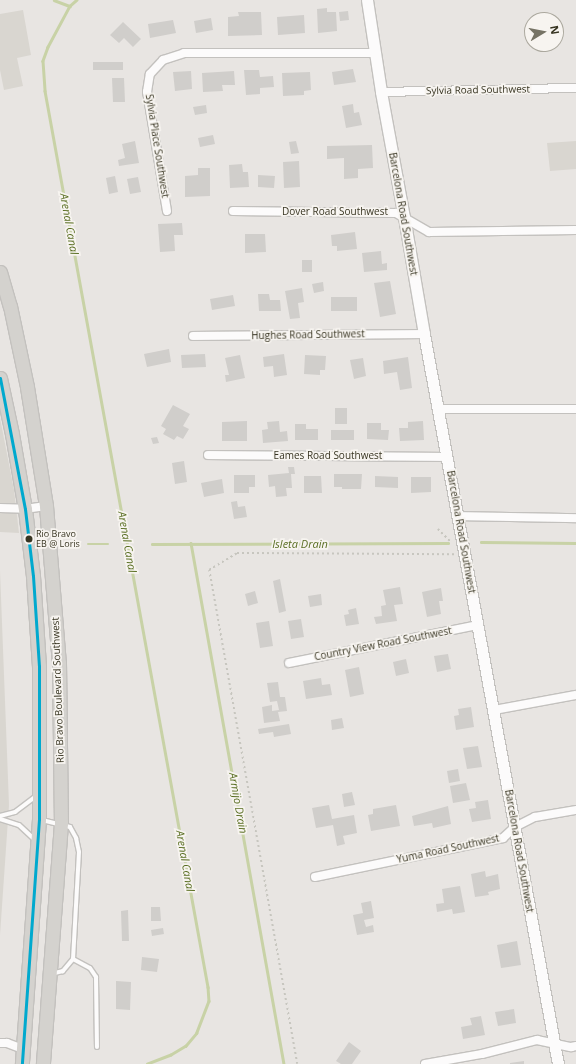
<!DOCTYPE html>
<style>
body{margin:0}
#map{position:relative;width:576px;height:1064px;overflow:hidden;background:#e8e5e2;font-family:"Open Sans",sans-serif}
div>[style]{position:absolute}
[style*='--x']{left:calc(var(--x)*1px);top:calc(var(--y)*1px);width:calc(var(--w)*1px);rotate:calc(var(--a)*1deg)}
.built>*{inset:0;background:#d9d6d0}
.stream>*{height:2.5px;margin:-1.25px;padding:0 1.25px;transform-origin:1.25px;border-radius:1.25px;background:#c8d2a6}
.building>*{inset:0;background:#d0cecb}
.path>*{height:1.5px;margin-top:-0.75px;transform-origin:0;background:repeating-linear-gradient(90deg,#c7c6bf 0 2px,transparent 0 5px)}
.roads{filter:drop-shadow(1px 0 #c3c1be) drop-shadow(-1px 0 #c3c1be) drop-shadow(0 1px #c3c1be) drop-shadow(0 -1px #c3c1be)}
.lane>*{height:4px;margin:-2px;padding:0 2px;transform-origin:2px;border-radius:2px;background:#fcfbfb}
.street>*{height:8px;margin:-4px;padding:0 4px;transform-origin:4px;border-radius:4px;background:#fcfbfb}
.secondary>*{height:11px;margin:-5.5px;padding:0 5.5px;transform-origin:5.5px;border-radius:5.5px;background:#fcfbfb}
.primary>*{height:13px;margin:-6.5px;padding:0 6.5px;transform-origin:6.5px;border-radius:6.5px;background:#d4d2ce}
.bus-1>*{height:3px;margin:-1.5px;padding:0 1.5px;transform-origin:1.5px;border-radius:1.5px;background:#00a9ce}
.dots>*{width:11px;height:11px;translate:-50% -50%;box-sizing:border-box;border:2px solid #f7f4f0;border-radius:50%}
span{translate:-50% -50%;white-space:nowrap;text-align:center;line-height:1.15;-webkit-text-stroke:3.5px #f7f4f0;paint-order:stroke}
.bus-label{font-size:9px;color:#383522}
.left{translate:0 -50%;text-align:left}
.street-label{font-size:10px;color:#383522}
.water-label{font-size:11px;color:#596e22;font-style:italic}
.north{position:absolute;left:524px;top:12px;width:40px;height:40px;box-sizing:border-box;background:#f7f4f0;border:1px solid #aba89e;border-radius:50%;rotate:80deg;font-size:11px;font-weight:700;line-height:16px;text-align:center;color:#383522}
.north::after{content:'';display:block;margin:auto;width:14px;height:18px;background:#767365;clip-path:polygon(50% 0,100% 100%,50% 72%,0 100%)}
</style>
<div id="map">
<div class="built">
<div style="clip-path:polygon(23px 10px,31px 55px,17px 58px,23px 86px,4px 90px,0 70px,0 14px)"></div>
<div style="clip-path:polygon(576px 141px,576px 169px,550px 171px,547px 143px)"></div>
<div style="clip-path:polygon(0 418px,14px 490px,19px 533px,0 532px)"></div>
<div style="clip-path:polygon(0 571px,9px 805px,0 935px)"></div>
</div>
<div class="stream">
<div style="--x:54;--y:0;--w:17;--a:21"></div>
<div style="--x:77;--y:0;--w:9;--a:139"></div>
<div style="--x:70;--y:6;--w:47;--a:118.2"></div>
<div style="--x:48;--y:47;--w:15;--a:110"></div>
<div style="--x:43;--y:61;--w:30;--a:86"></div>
<div style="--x:45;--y:91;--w:911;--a:79.69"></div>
<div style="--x:208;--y:987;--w:14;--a:86"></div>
<div style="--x:209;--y:1001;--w:34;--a:111"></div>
<div style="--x:197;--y:1033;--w:17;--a:130"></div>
<div style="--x:186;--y:1046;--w:17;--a:149"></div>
<div style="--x:171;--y:1055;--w:25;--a:159"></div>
<div style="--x:481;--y:542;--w:95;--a:0.6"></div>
<div style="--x:191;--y:543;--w:529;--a:79.88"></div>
<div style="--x:88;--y:544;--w:20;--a:0"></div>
<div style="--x:152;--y:544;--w:296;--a:-0.2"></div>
</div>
<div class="building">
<div style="clip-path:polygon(327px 8px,327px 12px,336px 12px,337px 31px,318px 33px,317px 9px)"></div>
<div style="clip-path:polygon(348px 11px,349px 20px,340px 21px,339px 12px)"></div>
<div style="clip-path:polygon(238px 12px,261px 12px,262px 35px,228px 36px,228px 17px,239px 16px)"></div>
<div style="clip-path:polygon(304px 15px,305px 33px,278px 35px,277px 17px)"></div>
<div style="clip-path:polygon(211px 18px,213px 30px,196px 33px,194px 21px)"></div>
<div style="clip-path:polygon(173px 20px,176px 33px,150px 38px,148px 24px)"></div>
<div style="clip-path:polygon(123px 22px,141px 39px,133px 47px,124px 38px,119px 43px,110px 35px)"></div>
<div style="clip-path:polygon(93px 62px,123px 62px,123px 70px,93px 70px)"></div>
<div style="clip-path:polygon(353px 69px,356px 82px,334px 85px,332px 72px)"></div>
<div style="clip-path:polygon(244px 70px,259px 70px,260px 77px,273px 76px,274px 87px,260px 88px,260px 94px,246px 95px)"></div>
<div style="clip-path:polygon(191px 71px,192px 89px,175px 91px,173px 72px)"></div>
<div style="clip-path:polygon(234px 71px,235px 85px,222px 85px,223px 91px,203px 92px,202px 73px)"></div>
<div style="clip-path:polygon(310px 72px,311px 90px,304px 91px,304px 95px,283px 96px,282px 73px)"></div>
<div style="clip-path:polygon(112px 78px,124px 78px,125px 102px,113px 102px)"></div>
<div style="clip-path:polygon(353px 104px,354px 113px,359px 112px,362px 125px,346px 128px,342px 106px)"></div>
<div style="clip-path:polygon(206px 105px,207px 113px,195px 115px,193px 107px)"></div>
<div style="clip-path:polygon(213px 135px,215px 144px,200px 147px,198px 138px)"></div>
<div style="clip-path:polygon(135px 141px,139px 163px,119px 166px,118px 160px,125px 158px,122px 144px)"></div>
<div style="clip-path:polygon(296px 141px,299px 153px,291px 154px,289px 142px)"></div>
<div style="clip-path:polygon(372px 145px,373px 168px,358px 169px,358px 178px,344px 179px,344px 158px,327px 159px,327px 146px)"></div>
<div style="clip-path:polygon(299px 161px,300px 187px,284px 188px,283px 162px)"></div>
<div style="clip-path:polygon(242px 164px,243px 172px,248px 172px,249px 187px,230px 188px,229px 165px)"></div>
<div style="clip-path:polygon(198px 168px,210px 168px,210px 196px,185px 197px,185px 176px,198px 175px)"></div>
<div style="clip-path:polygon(258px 175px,275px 176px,274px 188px,258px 187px)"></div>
<div style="clip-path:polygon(115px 176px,118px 192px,109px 194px,106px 178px)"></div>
<div style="clip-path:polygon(138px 177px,141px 192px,130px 194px,127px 179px)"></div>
<div style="clip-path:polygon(182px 223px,183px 235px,174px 235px,175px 251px,160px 252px,158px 224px)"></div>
<div style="clip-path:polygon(355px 232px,357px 249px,337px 251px,337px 246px,332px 246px,331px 235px)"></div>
<div style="clip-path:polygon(245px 234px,265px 234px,266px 252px,245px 253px)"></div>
<div style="clip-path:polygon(381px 251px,382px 264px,387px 263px,387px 270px,364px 272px,362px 253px)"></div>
<div style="clip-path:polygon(302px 260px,312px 260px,312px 272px,302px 272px)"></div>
<div style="clip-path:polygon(390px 281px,396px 314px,380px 317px,374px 283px)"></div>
<div style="clip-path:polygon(323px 282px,324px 291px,314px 293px,312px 284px)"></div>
<div style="clip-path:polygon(302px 288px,304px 302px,298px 303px,300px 318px,290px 319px,285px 291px)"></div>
<div style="clip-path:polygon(258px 294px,269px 294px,270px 300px,280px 300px,281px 311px,259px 311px)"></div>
<div style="clip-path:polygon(233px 295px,235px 306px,212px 310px,210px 299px)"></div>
<div style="clip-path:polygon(331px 297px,357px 297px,357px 311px,331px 311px)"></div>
<div style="clip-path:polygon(169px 349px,171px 362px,147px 367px,144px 354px)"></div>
<div style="clip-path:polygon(205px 354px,206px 367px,182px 368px,181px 355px)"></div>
<div style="clip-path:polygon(284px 354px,287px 375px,274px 377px,273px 366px,264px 367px,263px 357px)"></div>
<div style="clip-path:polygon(240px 355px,245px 378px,226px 382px,225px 375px,229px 375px,225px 358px)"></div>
<div style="clip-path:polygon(305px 355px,326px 356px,325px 370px,320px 370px,320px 375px,304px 374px)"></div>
<div style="clip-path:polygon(408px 357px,412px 388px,400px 390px,397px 372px,384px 374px,383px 361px)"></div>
<div style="clip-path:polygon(363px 358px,366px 376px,354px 379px,350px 360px)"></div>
<div style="clip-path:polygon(173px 405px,190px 414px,183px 426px,189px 429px,183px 439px,177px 436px,174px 440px,163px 434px,166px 429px,161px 426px)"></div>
<div style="clip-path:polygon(335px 408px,347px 408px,347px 424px,335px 424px)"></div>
<div style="clip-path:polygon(247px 421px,247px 441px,222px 441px,222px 422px)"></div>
<div style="clip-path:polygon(279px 421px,280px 432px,287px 431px,288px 441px,263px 443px,262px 430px,268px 429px,267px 422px)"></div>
<div style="clip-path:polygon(423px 421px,424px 440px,400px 441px,399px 428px,408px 428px,408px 422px)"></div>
<div style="clip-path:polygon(367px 423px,381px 423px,381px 430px,389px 430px,388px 440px,367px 439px)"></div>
<div style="clip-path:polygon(295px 424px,306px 424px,306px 429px,318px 429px,318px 440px,295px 440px)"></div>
<div style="clip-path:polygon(331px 430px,354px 430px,354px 440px,331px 440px)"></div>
<div style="clip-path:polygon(157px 437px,159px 443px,153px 444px,151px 438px)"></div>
<div style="clip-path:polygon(184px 461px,187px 482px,175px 484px,172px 463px)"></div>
<div style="clip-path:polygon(288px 467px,294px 467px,295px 474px,291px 474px,292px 488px,286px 488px,287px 496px,276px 497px,275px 486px,269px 487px,268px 475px,289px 473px)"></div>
<div style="clip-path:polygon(334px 474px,362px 474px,361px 489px,342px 489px,342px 487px,334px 487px)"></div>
<div style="clip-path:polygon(234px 475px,255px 475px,255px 487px,249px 487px,249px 493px,234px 493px)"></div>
<div style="clip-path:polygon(304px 476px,321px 476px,322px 493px,304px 493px)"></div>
<div style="clip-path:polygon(375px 476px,398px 477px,398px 488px,375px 487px)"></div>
<div style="clip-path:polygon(411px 477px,431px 477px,431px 492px,411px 493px)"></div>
<div style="clip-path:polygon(222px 479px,224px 493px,204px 497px,201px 483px)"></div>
<div style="clip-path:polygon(237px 501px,238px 507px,245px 506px,247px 517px,234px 519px,231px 502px)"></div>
<div style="clip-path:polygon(280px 579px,286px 611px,279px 613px,273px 581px)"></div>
<div style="clip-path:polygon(400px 587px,403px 604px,394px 605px,397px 621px,376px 624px,374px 617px,382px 616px,381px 606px,386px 605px,383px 590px)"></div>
<div style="clip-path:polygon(441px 588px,443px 601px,439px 601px,441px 614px,427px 617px,422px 592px)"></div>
<div style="clip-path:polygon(255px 591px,258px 603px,248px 606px,245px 594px)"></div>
<div style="clip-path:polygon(321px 594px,322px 605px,310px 607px,308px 596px)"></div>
<div style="clip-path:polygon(356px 608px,359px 624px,346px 626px,344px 615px,349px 614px,348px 610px)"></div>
<div style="clip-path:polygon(301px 619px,304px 637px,291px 639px,288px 621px)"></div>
<div style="clip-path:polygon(269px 621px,273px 646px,260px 648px,256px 623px)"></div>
<div style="clip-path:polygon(448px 654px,451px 669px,437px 672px,434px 656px)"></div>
<div style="clip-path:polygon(406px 659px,409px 673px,396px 676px,393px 662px)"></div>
<div style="clip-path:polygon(359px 667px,364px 694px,350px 697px,345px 670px)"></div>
<div style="clip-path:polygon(321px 678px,322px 685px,330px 684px,332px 695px,306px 699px,303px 681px)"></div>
<div style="clip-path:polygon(278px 682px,280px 697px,285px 697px,287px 711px,278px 712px,280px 721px,264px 723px,262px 707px,272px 705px,272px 711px,279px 710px,277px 701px,270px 702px,267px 683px)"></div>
<div style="clip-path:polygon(471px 707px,474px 727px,456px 730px,454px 716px,459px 715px,458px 709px)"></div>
<div style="clip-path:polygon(342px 718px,344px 728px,332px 730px,331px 720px)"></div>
<div style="clip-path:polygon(289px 724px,291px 734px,274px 737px,273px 732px,259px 734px,258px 729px)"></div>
<div style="clip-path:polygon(478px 746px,482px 767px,467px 769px,463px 748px)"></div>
<div style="clip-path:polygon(458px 769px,460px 781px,449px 783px,447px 771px)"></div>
<div style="clip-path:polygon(466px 783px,470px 800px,453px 803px,450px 786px)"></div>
<div style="clip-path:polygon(352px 792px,355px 805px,344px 807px,342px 794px)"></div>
<div style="clip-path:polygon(488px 800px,491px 819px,472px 822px,469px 809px,476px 808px,475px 802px)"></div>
<div style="clip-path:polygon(329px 805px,332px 819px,354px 815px,357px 833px,343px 836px,345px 844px,337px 846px,333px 825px,316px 828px,312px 808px)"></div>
<div style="clip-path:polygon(396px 805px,400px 826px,371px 831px,368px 815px,373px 814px,373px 809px)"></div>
<div style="clip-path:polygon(448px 806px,451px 824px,433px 828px,432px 823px,414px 826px,412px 816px)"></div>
<div style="clip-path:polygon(485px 871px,486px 877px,498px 874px,500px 889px,488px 892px,489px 895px,475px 897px,471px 874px)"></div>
<div style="clip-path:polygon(460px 886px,465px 912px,453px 914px,452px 909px,437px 912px,436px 904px,444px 903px,442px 889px)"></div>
<div style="clip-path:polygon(371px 901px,374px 918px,364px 920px,366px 927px,373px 925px,374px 932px,357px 935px,353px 915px,363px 913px,361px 903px)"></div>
<div style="clip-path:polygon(151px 907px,160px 907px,161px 921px,151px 921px)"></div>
<div style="clip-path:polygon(128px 910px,129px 941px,122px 941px,121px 911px)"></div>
<div style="clip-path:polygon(163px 928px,164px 934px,152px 936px,151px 930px)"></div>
<div style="clip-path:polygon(517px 941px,521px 965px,501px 968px,497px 945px)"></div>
<div style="clip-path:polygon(142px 957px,159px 959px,157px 972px,141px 970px)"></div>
<div style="clip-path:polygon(116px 981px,131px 982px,130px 1010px,116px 1009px)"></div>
<div style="clip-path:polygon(514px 1009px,516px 1023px,498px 1026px,495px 1012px)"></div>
<div style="clip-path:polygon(481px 1016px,485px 1035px,463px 1039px,461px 1027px,472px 1025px,470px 1018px)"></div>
<div style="clip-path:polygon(349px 1042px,361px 1051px,352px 1064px,341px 1064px,336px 1061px)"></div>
<div style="clip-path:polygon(524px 1061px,524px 1064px,510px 1064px,510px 1063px)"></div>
</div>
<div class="path">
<div style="--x:438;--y:529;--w:20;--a:45"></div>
<div style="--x:297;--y:1064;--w:502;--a:-100.1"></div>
<div style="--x:209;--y:570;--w:33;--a:-31"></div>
<div style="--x:237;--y:553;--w:218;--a:0.3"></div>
</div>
<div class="roads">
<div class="lane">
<div style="--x:0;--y:816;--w:16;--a:-15"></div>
<div style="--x:15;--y:812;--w:26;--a:-37"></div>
<div style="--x:0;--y:819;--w:20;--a:18"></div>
<div style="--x:19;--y:825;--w:22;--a:43"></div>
<div style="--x:42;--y:820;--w:29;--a:14"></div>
<div style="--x:70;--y:827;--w:13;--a:61"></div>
<div style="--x:76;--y:838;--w:14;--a:78"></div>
<div style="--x:79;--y:852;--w:107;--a:93.2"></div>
<div style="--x:73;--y:959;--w:16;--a:130"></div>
<div style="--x:63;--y:971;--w:12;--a:166"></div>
<div style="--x:73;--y:959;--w:19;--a:28"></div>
<div style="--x:90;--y:968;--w:11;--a:56"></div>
<div style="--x:96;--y:977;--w:70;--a:89.2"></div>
</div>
<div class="street">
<div style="--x:381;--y:92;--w:195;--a:-1.2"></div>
<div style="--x:167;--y:211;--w:121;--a:-99.5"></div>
<div style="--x:147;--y:92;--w:18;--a:-81"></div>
<div style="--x:150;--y:74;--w:19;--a:-47"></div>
<div style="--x:163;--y:60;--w:22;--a:-18"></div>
<div style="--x:184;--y:53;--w:190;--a:0"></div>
<div style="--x:233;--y:211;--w:163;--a:0.7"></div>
<div style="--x:396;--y:213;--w:38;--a:30"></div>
<div style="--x:429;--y:232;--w:147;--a:-0.8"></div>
<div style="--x:193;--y:336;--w:231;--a:-0.5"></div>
<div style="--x:438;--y:409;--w:138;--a:0"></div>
<div style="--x:208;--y:455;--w:239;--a:0.5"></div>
<div style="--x:0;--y:508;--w:25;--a:2"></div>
<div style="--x:25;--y:509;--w:21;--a:-8"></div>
<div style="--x:458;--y:516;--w:118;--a:1"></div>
<div style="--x:289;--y:663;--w:193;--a:-11.4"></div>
<div style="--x:494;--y:710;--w:83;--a:-10.4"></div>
<div style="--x:315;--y:877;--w:192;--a:-11.7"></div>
<div style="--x:503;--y:838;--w:16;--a:-43"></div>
<div style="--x:515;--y:827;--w:22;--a:-27"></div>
<div style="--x:535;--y:817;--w:42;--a:-9.7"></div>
<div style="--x:0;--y:1043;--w:7;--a:0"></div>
<div style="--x:7;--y:1043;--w:17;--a:21"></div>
<div style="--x:425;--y:1064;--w:58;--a:-10"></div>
<div style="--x:482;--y:1054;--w:57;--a:-14.3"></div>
<div style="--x:537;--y:1040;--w:35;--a:12"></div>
<div style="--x:571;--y:1047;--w:5;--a:-11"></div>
</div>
<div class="secondary">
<div style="--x:367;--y:0;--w:93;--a:81.3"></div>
<div style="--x:381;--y:92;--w:127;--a:79.6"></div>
<div style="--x:404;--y:217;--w:119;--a:80.3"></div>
<div style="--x:424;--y:334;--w:742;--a:79.6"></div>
</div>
<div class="primary">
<div style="--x:0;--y:272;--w:35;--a:74"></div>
<div style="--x:10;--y:306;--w:83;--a:78.1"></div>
<div style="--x:27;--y:387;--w:121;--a:80.9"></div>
<div style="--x:46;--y:506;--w:158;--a:85.3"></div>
<div style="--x:59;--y:663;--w:160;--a:89.3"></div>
<div style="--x:61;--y:823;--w:242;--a:94.3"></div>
<div style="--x:0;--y:378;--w:57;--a:77.9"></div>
<div style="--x:12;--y:434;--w:76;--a:80.2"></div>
<div style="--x:25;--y:509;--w:67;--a:83.2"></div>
<div style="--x:33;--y:576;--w:90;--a:86.2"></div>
<div style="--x:39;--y:666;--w:153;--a:90"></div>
<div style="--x:39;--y:819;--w:246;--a:94"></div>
</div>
</div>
<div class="bus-1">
<div style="--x:0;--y:378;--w:133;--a:79.2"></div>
<div style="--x:25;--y:509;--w:67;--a:83.2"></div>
<div style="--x:33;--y:576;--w:90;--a:86.2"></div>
<div style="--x:39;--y:666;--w:153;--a:90"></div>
<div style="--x:39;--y:819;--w:246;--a:94"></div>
</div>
<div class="dots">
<div style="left:29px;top:539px;background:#383522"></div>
</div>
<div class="bus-label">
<span class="left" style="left:36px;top:539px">Rio Bravo<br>EB @ Loris</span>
</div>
<div class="street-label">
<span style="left:478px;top:90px;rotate:-1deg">Sylvia Road Southwest</span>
<span style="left:157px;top:146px;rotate:81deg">Sylvia Place Southwest</span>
<span style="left:335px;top:212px">Dover Road Southwest</span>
<span style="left:403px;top:214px;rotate:80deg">Barcelona Road Southwest</span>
<span style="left:308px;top:335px;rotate:-1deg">Hughes Road Southwest</span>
<span style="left:328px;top:456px">Eames Road Southwest</span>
<span style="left:461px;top:532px;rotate:80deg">Barcelona Road Southwest</span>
<span style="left:383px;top:644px;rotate:-11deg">Country View Road Southwest</span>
<span style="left:58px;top:690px;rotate:-92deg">Rio Bravo Boulevard Southwest</span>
<span style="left:448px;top:849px;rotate:-12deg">Yuma Road Southwest</span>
<span style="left:519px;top:851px;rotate:80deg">Barcelona Road Southwest</span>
</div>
<div class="water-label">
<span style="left:69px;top:224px;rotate:80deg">Arenal Canal</span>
<span style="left:127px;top:542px;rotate:80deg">Arenal Canal</span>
<span style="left:300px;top:544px">Isleta Drain</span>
<span style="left:238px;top:803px;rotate:80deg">Armijo Drain</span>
<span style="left:185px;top:861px;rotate:80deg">Arenal Canal</span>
</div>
<div class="north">N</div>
</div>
